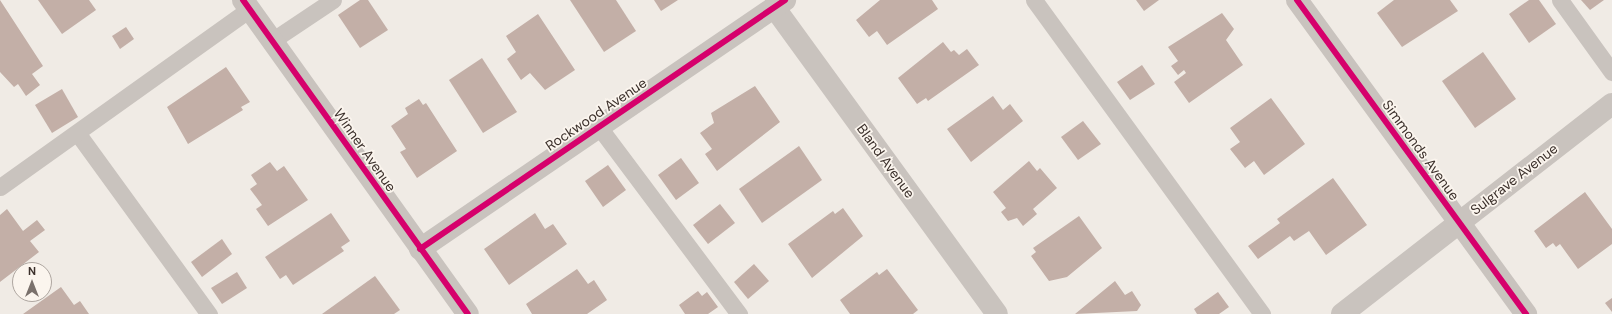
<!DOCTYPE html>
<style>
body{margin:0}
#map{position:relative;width:1612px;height:314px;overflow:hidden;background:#f0ebe5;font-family:"DM Sans",sans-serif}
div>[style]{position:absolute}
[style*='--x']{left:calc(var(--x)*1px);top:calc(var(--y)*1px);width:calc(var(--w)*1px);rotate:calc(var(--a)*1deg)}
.building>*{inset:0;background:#c3afa7}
.lane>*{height:17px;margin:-8.5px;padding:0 8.5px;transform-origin:8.5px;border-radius:8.5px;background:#c9c3be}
.street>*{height:22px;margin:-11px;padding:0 11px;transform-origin:11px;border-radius:11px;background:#c9c3be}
.cycleway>*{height:6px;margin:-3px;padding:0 3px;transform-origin:3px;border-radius:3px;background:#d6006c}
span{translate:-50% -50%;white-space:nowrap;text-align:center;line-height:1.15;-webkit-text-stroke:3.5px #fbf5ee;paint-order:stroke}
.street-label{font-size:14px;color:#3b302b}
.north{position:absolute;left:12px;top:262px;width:40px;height:40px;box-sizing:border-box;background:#fbf5ee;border:1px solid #aea6a0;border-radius:50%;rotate:0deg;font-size:11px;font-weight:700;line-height:16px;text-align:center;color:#3b302b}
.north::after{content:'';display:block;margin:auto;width:14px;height:18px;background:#7a716c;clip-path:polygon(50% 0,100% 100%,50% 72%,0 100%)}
</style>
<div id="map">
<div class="building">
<div style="clip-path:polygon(0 0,43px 66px,32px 74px,40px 85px,26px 96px,18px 84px,14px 87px,0 72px)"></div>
<div style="clip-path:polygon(38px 0,89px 0,96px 10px,62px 34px)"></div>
<div style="clip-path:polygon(360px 0,368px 0,388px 30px,360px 48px,338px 15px)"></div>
<div style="clip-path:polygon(570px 0,616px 0,636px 31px,604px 52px)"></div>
<div style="clip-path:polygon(654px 0,678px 0,661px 11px)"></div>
<div style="clip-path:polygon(880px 0,932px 0,938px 9px,887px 45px,877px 31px,869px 37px,856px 20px)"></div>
<div style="clip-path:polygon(1136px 0,1159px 0,1144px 11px)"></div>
<div style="clip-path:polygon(1394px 0,1450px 0,1458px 11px,1402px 47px,1377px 13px)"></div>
<div style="clip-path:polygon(1529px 0,1539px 0,1556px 24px,1529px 43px,1509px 14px)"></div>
<div style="clip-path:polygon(1581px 0,1604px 0,1590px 10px)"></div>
<div style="clip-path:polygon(1222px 13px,1234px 29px,1226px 40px,1243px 65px,1189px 103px,1174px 82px,1186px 73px,1184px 70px,1178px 75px,1171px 66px,1178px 61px,1168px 47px)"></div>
<div style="clip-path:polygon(538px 14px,575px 70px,545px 90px,530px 73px,521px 80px,507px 59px,516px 52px,506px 36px)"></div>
<div style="clip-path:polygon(126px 27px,134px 39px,120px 49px,112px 36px)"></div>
<div style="clip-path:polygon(943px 42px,951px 52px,954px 50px,959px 55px,967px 49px,979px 65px,928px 101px,926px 98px,917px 104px,898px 78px)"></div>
<div style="clip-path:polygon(1483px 52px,1516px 99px,1475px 128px,1442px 81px)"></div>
<div style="clip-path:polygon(482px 58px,517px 112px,483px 133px,449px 80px)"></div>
<div style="clip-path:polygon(1142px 65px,1155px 84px,1130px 100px,1117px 82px)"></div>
<div style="clip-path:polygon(226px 67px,250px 102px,241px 107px,243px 110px,188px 144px,167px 107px)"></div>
<div style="clip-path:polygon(755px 86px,780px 122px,717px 171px,705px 154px,712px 149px,700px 133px,714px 123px,711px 113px)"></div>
<div style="clip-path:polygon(62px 89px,78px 117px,52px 133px,35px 105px)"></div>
<div style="clip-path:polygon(993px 96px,1003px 110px,1010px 104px,1023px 121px,971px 162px,947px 129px)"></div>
<div style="clip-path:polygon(1271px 98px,1305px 144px,1264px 175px,1254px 161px,1245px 168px,1230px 149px,1240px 142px,1230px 128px)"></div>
<div style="clip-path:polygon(419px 99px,423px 105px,426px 103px,457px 151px,417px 178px,400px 152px,406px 149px,391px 126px,408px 114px,405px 108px)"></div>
<div style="clip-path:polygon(1083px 121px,1101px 144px,1078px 160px,1061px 137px)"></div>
<div style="clip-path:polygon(799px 146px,822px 180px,762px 223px,739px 189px)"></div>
<div style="clip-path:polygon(681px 158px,699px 183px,676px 200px,658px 175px)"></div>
<div style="clip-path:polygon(1029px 161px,1037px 171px,1040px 168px,1057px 188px,1033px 209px,1037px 214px,1023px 226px,1017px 218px,1008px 221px,1001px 212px,1006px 208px,993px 192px)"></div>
<div style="clip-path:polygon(270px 162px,277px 171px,284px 166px,308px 200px,268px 226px,256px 209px,262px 205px,250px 189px,257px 184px,251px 175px)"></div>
<div style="clip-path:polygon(608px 165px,626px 190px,603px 207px,585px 181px)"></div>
<div style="clip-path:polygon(1333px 178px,1367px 225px,1326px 255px,1309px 231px,1294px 241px,1290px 236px,1258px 259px,1248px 246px,1280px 223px,1277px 219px)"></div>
<div style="clip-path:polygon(1585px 192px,1612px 229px,1612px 244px,1578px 269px,1560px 244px,1556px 247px,1553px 243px,1546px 248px,1534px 231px)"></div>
<div style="clip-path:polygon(720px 204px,735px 223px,708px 244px,693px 225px)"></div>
<div style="clip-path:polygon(843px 208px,863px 236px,812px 278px,788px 244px,833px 211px,835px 214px)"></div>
<div style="clip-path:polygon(7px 209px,23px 231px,37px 220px,45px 230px,30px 241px,39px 252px,0 282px,0 215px)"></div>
<div style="clip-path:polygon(331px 213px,350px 241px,341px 247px,344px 251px,293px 285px,286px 275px,280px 279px,265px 257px)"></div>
<div style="clip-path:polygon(535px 213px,545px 229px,553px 224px,567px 244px,509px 285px,484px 249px)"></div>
<div style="clip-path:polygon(1079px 216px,1102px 248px,1067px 277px,1049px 281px,1031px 256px,1036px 252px,1033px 248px)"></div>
<div style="clip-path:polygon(222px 239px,232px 254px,202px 277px,191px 262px)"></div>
<div style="clip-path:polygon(754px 264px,769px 281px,748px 299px,734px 282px)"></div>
<div style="clip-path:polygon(577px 269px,588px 284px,594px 280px,607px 300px,587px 314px,532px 314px,526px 304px)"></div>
<div style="clip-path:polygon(887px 269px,918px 310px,913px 314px,850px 314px,840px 300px,877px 272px,879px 275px)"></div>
<div style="clip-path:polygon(237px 272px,247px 288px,222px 304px,211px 288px)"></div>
<div style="clip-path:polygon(375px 276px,400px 310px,394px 314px,322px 314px)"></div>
<div style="clip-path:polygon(1115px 281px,1125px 295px,1132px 291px,1141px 305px,1137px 311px,1075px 314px)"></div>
<div style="clip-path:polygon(61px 287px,74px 305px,80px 301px,89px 314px,23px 314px)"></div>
<div style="clip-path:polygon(698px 291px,702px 296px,707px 292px,718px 307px,708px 314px,685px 314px,679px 305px)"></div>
<div style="clip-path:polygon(1218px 292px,1229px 307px,1219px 314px,1197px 314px,1194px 309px)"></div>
<div style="clip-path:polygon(1612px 298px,1612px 312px,1605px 303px)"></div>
</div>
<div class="lane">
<div style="--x:1034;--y:0;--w:388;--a:54"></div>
<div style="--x:1560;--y:0;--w:89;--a:54.2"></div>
<div style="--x:273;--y:40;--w:72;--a:-33.7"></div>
<div style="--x:599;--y:127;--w:234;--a:53.2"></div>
<div style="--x:78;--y:134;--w:223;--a:54"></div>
<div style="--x:0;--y:187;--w:307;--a:-35.5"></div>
</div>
<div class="street">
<div style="--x:243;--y:0;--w:386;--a:54.4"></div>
<div style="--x:1297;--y:0;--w:389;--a:53.9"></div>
<div style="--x:774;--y:7;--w:379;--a:54"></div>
<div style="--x:420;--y:249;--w:442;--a:-34.3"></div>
<div style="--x:1342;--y:314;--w:342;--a:-37.9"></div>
</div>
<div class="cycleway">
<div style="--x:243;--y:0;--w:386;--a:54.4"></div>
<div style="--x:1297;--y:0;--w:389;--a:53.9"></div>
<div style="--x:420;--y:249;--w:442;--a:-34.3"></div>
</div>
<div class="street-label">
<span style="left:596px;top:114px;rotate:-34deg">Rockwood Avenue</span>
<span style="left:365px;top:150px;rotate:55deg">Winner Avenue</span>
<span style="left:1421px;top:150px;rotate:54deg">Simmonds Avenue</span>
<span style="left:886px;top:161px;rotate:54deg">Bland Avenue</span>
<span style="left:1514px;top:179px;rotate:-38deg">Sulgrave Avenue</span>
</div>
<div class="north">N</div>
</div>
